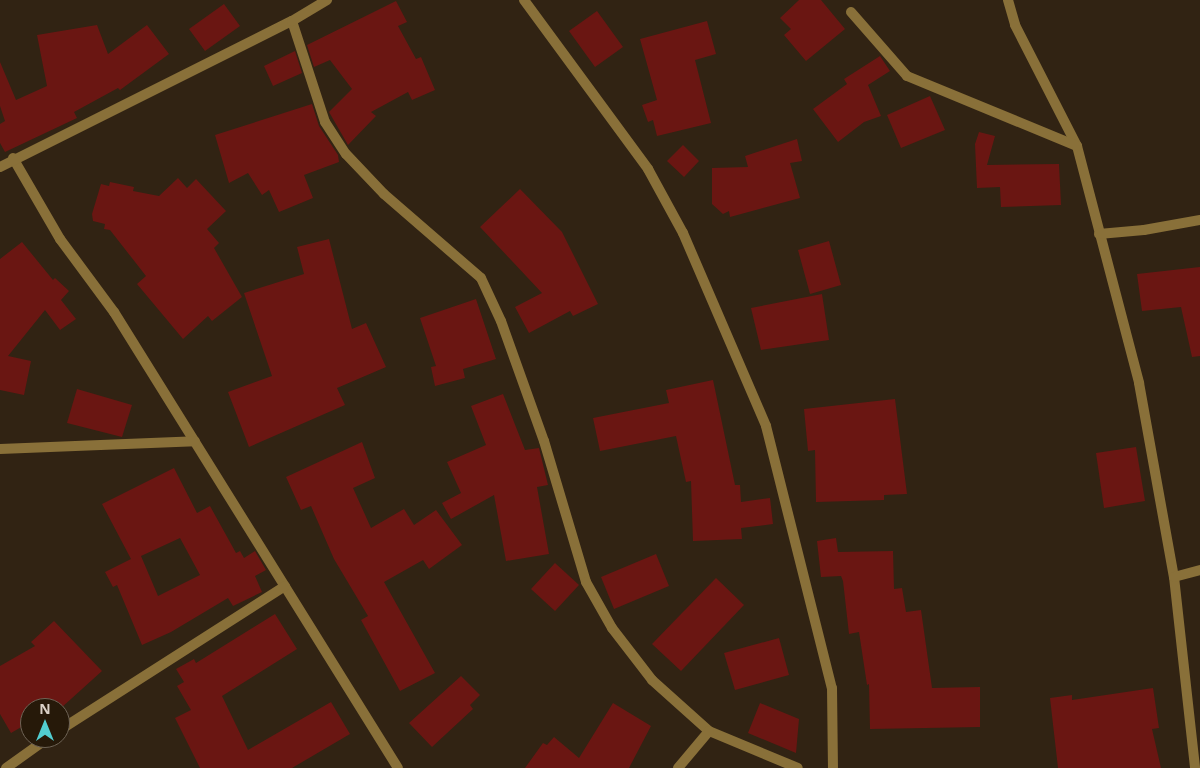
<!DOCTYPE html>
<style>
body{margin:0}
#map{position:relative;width:1200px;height:768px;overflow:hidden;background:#312313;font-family:"Open Sans",sans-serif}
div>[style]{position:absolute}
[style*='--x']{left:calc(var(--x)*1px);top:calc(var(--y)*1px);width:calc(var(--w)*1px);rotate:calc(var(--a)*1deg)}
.building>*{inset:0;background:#6a1612}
.street>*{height:10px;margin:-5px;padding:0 5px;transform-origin:5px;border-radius:5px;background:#897039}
span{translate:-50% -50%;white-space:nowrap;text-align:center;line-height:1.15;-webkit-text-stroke:4px #261909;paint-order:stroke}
.north{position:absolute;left:20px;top:698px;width:50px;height:50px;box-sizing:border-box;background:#261909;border:1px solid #6e6355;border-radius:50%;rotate:0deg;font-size:14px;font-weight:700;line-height:20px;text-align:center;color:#dbd1c7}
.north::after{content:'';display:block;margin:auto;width:18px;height:22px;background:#52cdd0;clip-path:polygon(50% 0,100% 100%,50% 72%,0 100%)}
</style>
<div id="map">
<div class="building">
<div style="clip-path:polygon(799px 0,821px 0,845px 29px,806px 61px,784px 35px,791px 29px,780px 18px)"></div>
<div style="clip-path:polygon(396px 1px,407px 22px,398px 26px,416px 59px,421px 57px,435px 90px,412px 100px,408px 92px,371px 112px,376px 116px,348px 145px,329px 112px,352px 89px,330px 60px,314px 67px,307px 45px)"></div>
<div style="clip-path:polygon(224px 4px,240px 26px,205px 51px,189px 29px)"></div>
<div style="clip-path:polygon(597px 11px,623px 47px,595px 67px,569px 31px)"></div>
<div style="clip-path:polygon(707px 21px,716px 54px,695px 60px,711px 123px,657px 136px,653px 120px,648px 122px,642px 105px,657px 100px,640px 39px)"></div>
<div style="clip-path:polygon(97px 25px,108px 54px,147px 25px,169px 54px,120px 90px,118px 88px,74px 112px,77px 118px,5px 152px,0 143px,0 124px,5px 121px,0 106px,0 62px,16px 100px,47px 86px,37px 35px)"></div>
<div style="clip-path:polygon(295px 51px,302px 73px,273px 86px,264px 66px)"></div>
<div style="clip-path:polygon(880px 56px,890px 71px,868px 85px,881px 116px,864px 122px,838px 142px,813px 109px,847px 84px,844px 79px)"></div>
<div style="clip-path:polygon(930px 96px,945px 130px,901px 148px,887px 115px)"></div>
<div style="clip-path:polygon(312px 104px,319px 126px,338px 155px,339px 162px,304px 175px,313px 198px,279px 212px,269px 190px,262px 195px,248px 173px,229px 183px,215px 135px)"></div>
<div style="clip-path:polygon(979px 132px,995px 136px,987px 165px,1059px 164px,1061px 205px,1001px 207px,1000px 187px,977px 188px,975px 144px)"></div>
<div style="clip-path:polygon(797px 139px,802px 161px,790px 163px,800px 198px,730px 217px,729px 211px,723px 214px,712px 204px,712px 168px,748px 167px,745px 156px)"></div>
<div style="clip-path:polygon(683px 145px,699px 161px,684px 177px,667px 161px)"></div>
<div style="clip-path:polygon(178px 178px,187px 188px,196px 179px,226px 211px,207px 229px,219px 243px,214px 248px,242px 297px,212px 321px,208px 316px,183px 339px,137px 284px,146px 276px,110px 230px,104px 229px,105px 224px,93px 221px,92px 214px,101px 184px,109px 186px,110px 182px,134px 187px,133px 191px,159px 196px)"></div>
<div style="clip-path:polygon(520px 189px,562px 232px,598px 304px,573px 316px,570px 311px,529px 333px,515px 307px,542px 293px,480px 227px)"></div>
<div style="clip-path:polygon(329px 239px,352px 329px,366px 323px,386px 367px,337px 388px,345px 405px,249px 447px,228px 392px,272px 376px,244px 293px,304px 274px,297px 247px)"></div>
<div style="clip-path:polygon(829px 241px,841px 285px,810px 294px,798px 250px)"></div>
<div style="clip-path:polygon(22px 242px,53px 280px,55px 278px,69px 291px,61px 300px,76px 319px,60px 330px,45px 310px,8px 356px,31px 361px,24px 395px,0 390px,0 259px)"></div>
<div style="clip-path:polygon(1200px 267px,1200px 356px,1192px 357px,1181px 307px,1142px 311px,1137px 274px)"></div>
<div style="clip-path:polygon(822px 294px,829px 340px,761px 350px,751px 308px)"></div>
<div style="clip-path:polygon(476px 299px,496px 359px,463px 369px,465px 378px,435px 386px,431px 367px,436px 366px,420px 318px)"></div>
<div style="clip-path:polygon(713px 380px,735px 485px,740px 485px,741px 502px,770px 498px,773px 524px,741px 528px,742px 539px,693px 541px,691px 481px,686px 482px,676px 436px,600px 451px,593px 418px,669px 403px,666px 390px)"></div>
<div style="clip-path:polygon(77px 389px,132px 405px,122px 437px,67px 423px)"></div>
<div style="clip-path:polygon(503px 394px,525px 450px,539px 448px,548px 485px,537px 487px,549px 554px,506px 561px,494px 495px,451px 519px,442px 503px,461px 493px,447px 462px,486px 445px,471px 406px)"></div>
<div style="clip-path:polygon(895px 399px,907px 494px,884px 495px,884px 500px,816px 502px,815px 450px,808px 451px,804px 409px)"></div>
<div style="clip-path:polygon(362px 442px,375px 478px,353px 488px,371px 528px,404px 509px,414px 525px,436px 510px,462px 545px,429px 569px,423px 560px,384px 582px,435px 673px,400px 691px,361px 620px,368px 616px,334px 559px,311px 506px,301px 510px,286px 477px)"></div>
<div style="clip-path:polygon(1136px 447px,1145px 501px,1104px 508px,1096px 453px)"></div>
<div style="clip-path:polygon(evenodd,174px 468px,197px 513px,210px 506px,236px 553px,240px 551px,244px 558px,255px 551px,266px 570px,255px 576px,262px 592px,233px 606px,228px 598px,171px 632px,142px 645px,117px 585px,113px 587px,105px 572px,131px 559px,102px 504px,174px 468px,180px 538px,200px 575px,158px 596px,141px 556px,180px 538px)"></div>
<div style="clip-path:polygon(836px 538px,838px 552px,893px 551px,894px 589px,902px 588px,906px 612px,921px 610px,932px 688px,980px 687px,980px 727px,870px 729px,869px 684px,867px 685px,859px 632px,849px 634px,843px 581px,841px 576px,821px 577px,817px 541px)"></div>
<div style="clip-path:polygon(656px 554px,669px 586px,614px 609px,601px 577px)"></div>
<div style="clip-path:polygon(555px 563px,579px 585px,555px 611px,531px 589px)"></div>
<div style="clip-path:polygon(716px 578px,744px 605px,681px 671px,652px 644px)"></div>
<div style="clip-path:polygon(275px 614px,297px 649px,222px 696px,248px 750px,331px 702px,350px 734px,292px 768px,200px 768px,175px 718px,191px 710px,177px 686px,184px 682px,176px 669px,194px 659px,196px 663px)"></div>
<div style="clip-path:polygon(54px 621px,102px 671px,61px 708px,30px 708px,30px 722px,11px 733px,0 714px,0 666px,35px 646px,31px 642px)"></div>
<div style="clip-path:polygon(779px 638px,789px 675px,735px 690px,724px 653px)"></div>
<div style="clip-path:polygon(461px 676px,480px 695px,470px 705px,473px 709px,432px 747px,409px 723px)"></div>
<div style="clip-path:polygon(1153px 688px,1159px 728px,1152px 729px,1161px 768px,1058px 768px,1050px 698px,1072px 695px,1072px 700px)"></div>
<div style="clip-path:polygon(613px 703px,651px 726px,629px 768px,525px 768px,543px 743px,547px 745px,554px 737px,579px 758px)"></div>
<div style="clip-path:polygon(760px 703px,799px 719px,796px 753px,748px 733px)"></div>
</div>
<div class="street">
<div style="--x:524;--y:0;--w:210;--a:53.7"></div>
<div style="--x:648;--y:169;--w:73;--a:61.3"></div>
<div style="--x:683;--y:233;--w:210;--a:66.7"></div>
<div style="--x:766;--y:426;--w:270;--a:75.9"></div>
<div style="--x:832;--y:688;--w:80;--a:89.3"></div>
<div style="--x:1008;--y:0;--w:26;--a:74"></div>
<div style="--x:1015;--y:25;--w:136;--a:62.9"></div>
<div style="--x:1077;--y:146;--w:245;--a:75.3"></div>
<div style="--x:1139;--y:383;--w:197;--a:79.8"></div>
<div style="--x:1174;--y:577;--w:192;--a:83.7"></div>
<div style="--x:851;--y:12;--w:85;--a:48.8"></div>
<div style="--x:907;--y:76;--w:184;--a:22.4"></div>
<div style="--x:292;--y:21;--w:106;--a:71.9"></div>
<div style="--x:325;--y:122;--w:38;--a:57"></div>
<div style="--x:346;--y:154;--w:55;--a:46.5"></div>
<div style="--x:384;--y:194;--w:128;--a:40.9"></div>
<div style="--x:481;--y:278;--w:47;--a:65.1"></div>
<div style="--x:501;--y:321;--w:127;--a:70.3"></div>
<div style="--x:544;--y:441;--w:147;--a:73.4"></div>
<div style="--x:586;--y:582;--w:53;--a:60.5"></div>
<div style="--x:612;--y:628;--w:66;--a:52.4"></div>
<div style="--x:652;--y:680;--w:76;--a:41.8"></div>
<div style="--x:709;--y:731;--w:96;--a:22.6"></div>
<div style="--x:13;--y:158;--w:94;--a:59.9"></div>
<div style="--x:60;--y:239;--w:91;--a:53.5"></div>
<div style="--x:114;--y:312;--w:537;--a:58.09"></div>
<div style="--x:0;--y:167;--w:326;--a:-26.6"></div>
<div style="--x:292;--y:21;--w:41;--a:-31"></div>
<div style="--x:1099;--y:234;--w:45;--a:-5.1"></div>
<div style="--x:1144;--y:230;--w:57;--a:-10.1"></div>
<div style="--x:0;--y:449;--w:195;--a:-2.3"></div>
<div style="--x:1174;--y:577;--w:27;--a:-15"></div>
<div style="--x:60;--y:730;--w:267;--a:-32.6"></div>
<div style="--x:6;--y:768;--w:52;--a:-35.5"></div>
<div style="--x:678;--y:768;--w:48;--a:-50"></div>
</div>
<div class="north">N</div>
</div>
